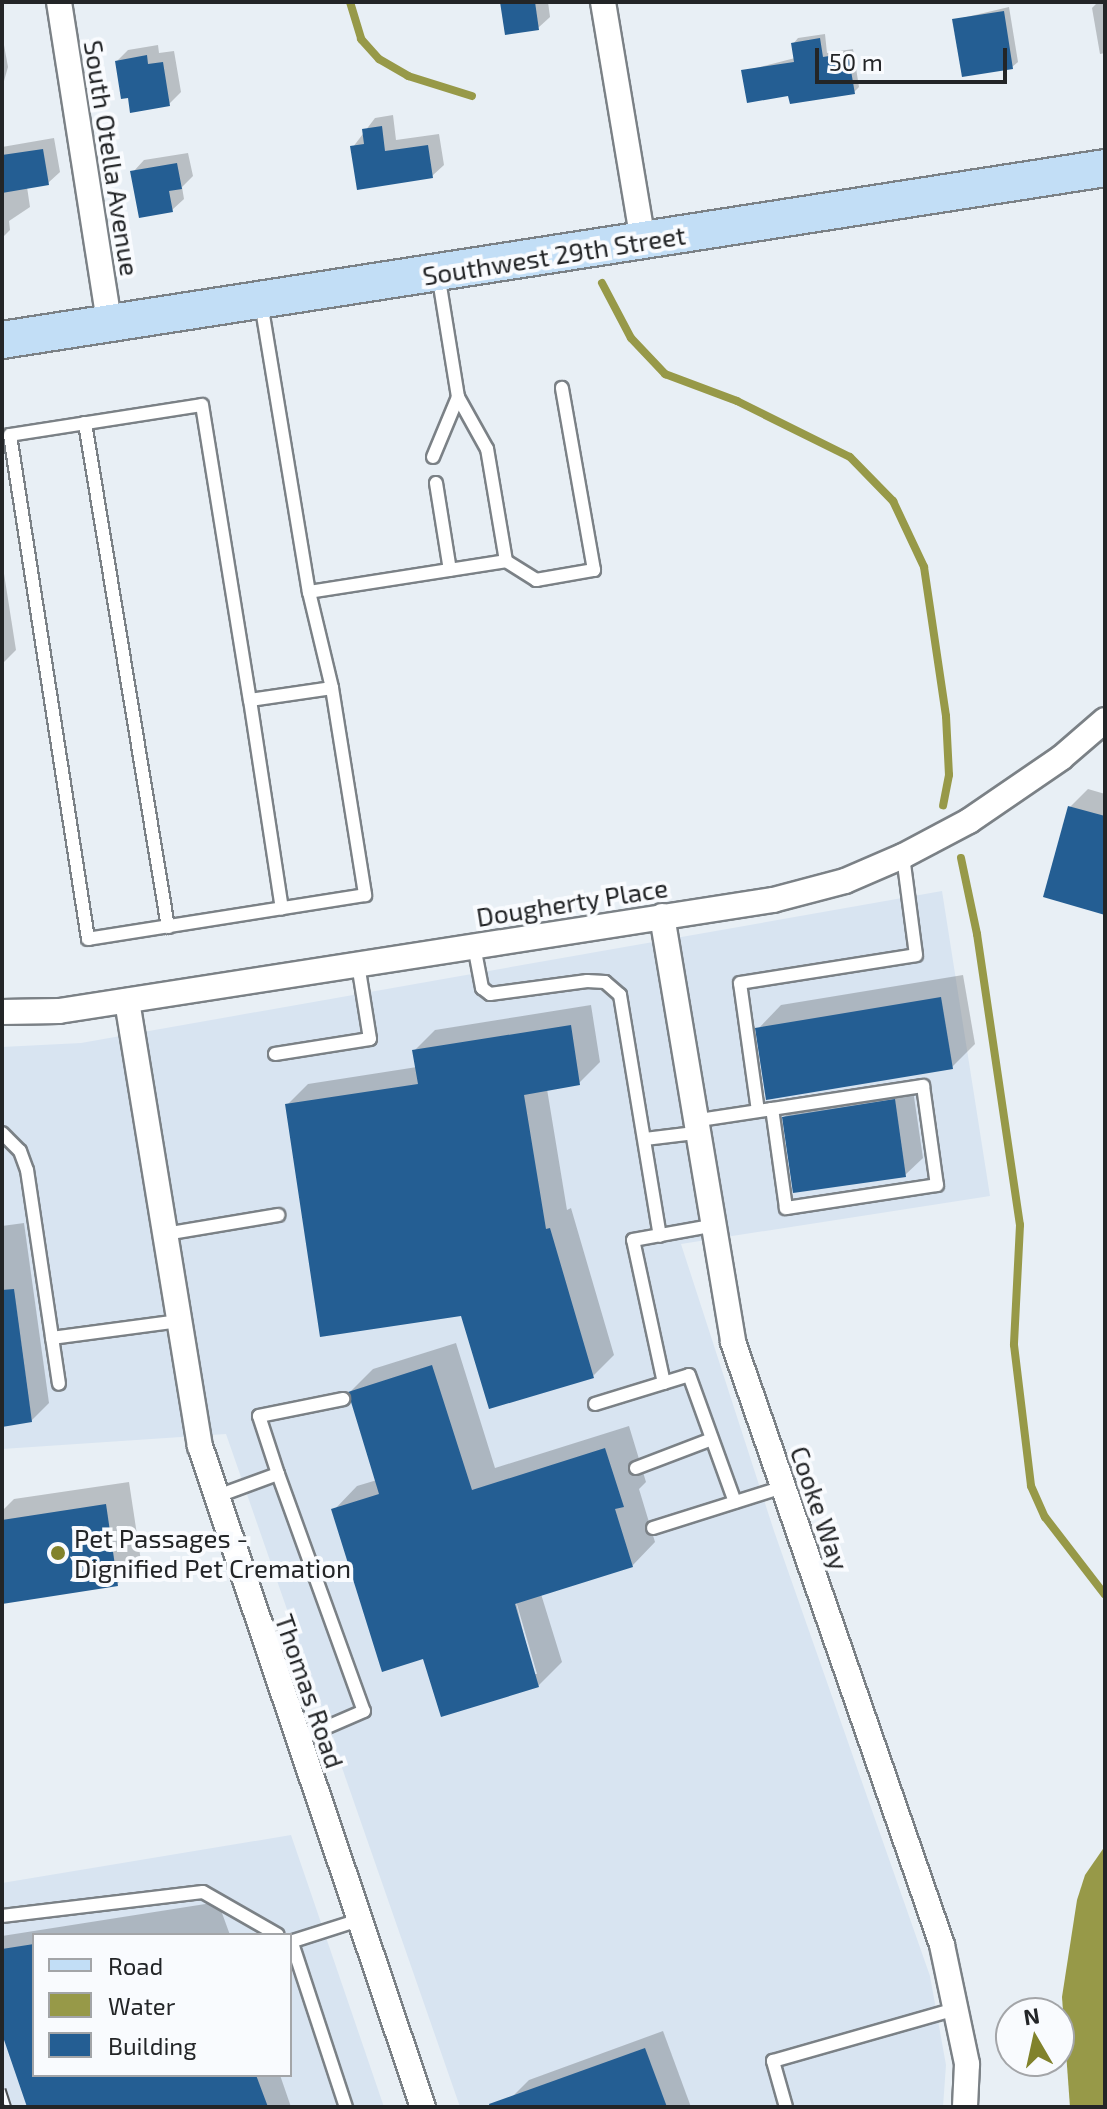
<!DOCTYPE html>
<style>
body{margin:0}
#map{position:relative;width:1107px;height:2109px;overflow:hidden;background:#e8eff5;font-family:"Exo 2",sans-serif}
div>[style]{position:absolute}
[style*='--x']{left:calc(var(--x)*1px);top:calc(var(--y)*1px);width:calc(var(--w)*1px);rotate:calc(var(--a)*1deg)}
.built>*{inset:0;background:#d8e4f1}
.water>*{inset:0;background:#979948}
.shadow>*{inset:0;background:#0003}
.stream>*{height:8px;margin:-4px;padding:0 4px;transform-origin:4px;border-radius:4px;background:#979948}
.building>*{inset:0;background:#245e93}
.roads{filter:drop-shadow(2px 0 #7b8186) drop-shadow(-2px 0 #7b8186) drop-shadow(0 2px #7b8186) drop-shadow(0 -2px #7b8186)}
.lane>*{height:12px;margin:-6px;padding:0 6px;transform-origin:6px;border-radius:6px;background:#fff}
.street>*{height:24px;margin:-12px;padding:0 12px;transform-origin:12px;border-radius:12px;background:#fff}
.secondary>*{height:36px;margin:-18px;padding:0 18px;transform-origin:18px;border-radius:18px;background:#c2def6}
.rail>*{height:9px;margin-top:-4.5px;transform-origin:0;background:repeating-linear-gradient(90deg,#f9fbfe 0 18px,#4f5255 0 36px);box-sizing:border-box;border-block:2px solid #4f5255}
.dots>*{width:22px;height:22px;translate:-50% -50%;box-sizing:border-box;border:4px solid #f9fbfe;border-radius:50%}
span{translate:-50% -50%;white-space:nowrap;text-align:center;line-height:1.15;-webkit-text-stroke:8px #f9fbfe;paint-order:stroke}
.street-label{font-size:26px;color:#232527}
.poi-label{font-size:26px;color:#232527}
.left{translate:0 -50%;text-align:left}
.frame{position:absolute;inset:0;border:4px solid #232527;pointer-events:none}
.legend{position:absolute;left:32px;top:1933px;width:260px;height:144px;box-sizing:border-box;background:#f9fbfe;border:2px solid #a3a5a8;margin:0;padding:10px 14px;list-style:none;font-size:24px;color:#232527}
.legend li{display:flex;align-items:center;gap:16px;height:40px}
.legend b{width:40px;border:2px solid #a3a5a8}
.north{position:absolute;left:995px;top:1997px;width:80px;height:80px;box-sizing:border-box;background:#f9fbfe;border:2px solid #a3a5a8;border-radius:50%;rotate:351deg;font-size:22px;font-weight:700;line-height:32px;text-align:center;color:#232527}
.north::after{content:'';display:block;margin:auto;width:28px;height:36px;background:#81822b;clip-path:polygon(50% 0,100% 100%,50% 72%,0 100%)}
.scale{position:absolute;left:815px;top:48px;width:192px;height:36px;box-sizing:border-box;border:4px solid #232527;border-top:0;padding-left:10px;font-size:24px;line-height:28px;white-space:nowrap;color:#232527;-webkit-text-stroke:6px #f9fbfe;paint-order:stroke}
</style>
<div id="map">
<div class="built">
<div style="clip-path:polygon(942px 891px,990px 1196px,681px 1244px,774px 1531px,930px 1976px,946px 2065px,943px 2107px,460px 2107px,226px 1434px,2px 1449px,2px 1047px,81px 1043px)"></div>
<div style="clip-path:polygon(evenodd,291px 1835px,384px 2107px,2px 2107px,2px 1883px,291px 1835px,34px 1935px,290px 1935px,290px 2075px,34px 2075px,34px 1935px)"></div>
</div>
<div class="water">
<div style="clip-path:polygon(1105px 1846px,1105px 2107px,1070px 2107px,1062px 1997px,1077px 1900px,1085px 1875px)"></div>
</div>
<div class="shadow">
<div style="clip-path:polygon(502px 2px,548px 2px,550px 17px,538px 28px)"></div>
<div style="clip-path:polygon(1098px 2px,1105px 2px,1105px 53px,1100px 54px,1092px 8px)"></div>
<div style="clip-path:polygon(1009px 7px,1018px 62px,1012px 67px,954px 20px)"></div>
<div style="clip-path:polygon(2px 34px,8px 67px,2px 88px)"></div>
<div style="clip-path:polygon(825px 34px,827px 53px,853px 49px,859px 87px,854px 92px,790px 94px,744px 71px,795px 58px,793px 44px,798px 38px)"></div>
<div style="clip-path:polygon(158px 45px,159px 53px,174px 51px,181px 92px,169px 104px,117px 61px,128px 50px)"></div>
<div style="clip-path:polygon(393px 115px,396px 140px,439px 134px,444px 165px,432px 176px,353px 147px,375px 118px)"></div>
<div style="clip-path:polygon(54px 138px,60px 172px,48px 183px,27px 187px,30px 207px,9px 221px,10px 230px,2px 238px,2px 147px)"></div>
<div style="clip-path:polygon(188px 153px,193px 176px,182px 187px,184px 199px,172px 210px,133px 172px,144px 160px)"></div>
<div style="clip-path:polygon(2px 561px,16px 650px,2px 664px)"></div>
<div style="clip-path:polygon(1088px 789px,1105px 794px,1105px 912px,1070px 807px)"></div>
<div style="clip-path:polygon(963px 975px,975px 1044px,952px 1067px,758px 1029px,781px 1005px)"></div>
<div style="clip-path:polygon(591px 1005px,600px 1062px,579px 1083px,547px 1089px,567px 1210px,571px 1208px,614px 1355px,593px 1376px,463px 1313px,287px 1105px,308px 1084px,417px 1067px,414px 1051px,435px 1030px)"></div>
<div style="clip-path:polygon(912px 1083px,923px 1158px,905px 1175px,784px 1117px,802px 1100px)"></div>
<div style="clip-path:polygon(24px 1223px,49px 1403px,31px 1421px,2px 1425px,2px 1226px)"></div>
<div style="clip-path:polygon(evenodd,456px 1343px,495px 1468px,629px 1426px,646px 1482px,639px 1489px,655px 1542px,632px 1566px,541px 1594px,562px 1662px,538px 1686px,425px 1657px,334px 1510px,357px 1486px,377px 1480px,350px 1392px,373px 1369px,456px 1343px,514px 1594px,537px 1674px,533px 1674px,514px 1594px)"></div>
<div style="clip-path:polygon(129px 1482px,141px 1561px,117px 1584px,2px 1599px,2px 1511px,14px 1499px)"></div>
<div style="clip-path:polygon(218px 1902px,230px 1935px,34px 1935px,34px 2075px,280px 2075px,291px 2107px,29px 2107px,2px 2028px,2px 1936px)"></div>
<div style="clip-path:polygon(663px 2031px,691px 2107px,515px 2107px,511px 2098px,529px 2080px)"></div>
</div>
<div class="stream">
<div style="--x:350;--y:2;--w:39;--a:73"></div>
<div style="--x:361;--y:39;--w:27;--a:48"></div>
<div style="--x:379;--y:59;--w:34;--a:30"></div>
<div style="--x:408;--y:76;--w:67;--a:17.4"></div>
<div style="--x:602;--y:283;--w:62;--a:62.2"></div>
<div style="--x:631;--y:338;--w:50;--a:46.6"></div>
<div style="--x:665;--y:374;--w:77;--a:20.6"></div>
<div style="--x:737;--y:401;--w:126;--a:26.4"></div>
<div style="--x:850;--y:457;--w:62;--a:45.7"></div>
<div style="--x:893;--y:501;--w:73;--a:64.8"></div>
<div style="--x:924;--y:567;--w:151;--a:81.6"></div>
<div style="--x:946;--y:716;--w:59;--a:87.1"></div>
<div style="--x:949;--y:775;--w:31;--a:101"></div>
<div style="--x:961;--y:858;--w:78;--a:78.1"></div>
<div style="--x:977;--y:934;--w:294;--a:81.6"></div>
<div style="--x:1020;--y:1225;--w:120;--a:92.9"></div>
<div style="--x:1014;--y:1345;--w:142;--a:83.1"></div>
<div style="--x:1031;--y:1486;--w:34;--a:66"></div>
<div style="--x:1045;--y:1517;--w:98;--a:52.4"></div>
</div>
<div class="building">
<div style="clip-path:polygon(500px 2px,535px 2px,539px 30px,505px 35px)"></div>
<div style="clip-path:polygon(1004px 11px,1013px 69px,962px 77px,952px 19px)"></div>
<div style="clip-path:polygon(820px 38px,823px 57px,848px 53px,855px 94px,790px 104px,788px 96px,747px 103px,741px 70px,794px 62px,791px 43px)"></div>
<div style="clip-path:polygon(147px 55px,148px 64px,163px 62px,170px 106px,130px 113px,128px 98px,121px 99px,115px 61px)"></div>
<div style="clip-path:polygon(382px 126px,385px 151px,428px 145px,433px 178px,357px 190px,350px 146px,364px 144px,362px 129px)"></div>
<div style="clip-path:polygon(43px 149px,49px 185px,2px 193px,2px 155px)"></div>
<div style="clip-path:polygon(177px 163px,182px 189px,169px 191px,173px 212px,139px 218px,130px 171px)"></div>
<div style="clip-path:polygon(1068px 806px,1105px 816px,1105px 915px,1043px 897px)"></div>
<div style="clip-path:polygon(941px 997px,953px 1069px,766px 1100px,755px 1028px)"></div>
<div style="clip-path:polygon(571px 1025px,580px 1085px,524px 1095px,546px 1229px,550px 1228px,594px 1378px,489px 1409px,461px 1316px,320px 1337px,285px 1104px,418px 1084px,412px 1050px)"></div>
<div style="clip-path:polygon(895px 1099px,906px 1177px,793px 1193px,782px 1117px)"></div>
<div style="clip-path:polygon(14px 1289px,32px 1422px,2px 1427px,2px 1290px)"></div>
<div style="clip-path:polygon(432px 1365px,472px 1490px,605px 1448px,624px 1507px,615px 1509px,633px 1567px,515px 1604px,539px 1687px,441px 1717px,423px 1659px,382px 1672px,331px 1509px,379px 1494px,348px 1392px)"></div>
<div style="clip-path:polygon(106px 1504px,118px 1586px,2px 1604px,2px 1520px)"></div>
<div style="clip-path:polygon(34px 1944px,34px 2075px,256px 2075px,268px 2107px,27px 2107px,2px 2034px,2px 1949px)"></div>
<div style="clip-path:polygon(645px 2048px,667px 2107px,490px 2107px,489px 2104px)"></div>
</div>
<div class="roads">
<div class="lane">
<div style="--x:261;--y:303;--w:293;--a:80.6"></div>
<div style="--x:309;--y:592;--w:199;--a:-8.9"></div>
<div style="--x:506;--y:561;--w:114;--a:-99.6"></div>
<div style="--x:487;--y:449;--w:60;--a:-119.1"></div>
<div style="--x:458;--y:397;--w:125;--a:-99.2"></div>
<div style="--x:85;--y:423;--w:511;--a:80.65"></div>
<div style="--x:433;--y:457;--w:65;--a:-67.4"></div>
<div style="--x:436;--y:483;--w:88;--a:80.9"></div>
<div style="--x:506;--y:561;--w:36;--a:32"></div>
<div style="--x:536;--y:580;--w:59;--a:-9.8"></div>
<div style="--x:594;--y:570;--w:185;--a:-100"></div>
<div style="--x:309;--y:592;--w:99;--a:76.5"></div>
<div style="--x:332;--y:688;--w:210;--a:80.9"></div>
<div style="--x:365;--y:895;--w:280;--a:171"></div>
<div style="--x:88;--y:939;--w:510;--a:-98.8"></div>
<div style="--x:10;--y:435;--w:194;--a:-8.9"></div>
<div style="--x:202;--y:405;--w:299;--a:80.8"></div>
<div style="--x:250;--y:700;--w:83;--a:-8.3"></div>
<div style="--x:250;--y:700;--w:211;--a:81.3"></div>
<div style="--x:474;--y:946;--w:43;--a:79.2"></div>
<div style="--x:482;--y:988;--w:10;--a:37"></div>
<div style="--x:490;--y:994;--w:98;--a:-7.6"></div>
<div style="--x:587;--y:981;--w:18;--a:3"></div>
<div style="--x:605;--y:982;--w:20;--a:41"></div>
<div style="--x:620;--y:995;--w:244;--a:80.6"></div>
<div style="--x:275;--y:1054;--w:96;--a:-9"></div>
<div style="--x:370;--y:1039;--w:76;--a:-99.1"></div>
<div style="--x:758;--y:1111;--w:129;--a:-98"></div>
<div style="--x:740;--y:983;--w:178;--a:-9"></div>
<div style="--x:916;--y:955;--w:100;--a:-97.5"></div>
<div style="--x:693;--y:1121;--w:80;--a:-8.6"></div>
<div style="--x:772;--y:1109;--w:153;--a:-8.7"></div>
<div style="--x:923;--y:1086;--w:100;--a:82"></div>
<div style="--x:937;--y:1185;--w:153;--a:171.3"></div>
<div style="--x:786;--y:1208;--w:100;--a:-98"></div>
<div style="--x:2;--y:1133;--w:25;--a:45"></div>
<div style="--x:20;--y:1151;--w:20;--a:70"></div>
<div style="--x:27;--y:1170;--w:216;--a:81.5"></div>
<div style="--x:645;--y:1139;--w:50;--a:-6.8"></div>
<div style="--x:165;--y:1234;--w:115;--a:-9.5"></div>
<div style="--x:52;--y:1338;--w:128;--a:-7.6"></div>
<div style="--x:664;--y:1383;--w:146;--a:-102.2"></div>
<div style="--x:633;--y:1240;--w:78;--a:-10.3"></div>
<div style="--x:595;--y:1404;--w:98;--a:-17.1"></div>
<div style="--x:689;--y:1375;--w:135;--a:70.1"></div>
<div style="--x:636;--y:1468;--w:81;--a:-20.9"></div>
<div style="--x:278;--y:1474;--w:61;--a:-108.1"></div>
<div style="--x:259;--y:1416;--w:86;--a:-11.4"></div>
<div style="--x:215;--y:1497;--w:67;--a:-20.1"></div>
<div style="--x:278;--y:1474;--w:252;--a:70.1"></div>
<div style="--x:364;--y:1711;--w:73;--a:156.6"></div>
<div style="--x:653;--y:1528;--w:136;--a:-17.5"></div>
<div style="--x:2;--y:1916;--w:202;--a:-6.8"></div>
<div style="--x:203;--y:1892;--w:86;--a:29.8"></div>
<div style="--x:290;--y:1942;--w:72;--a:-17.7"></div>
<div style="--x:292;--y:1943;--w:173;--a:71.8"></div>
<div style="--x:786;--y:2107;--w:48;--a:-105.8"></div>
<div style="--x:773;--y:2061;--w:193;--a:-15.9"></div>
</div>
<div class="street">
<div style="--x:59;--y:2;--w:325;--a:81.1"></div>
<div style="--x:603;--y:2;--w:243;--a:80.5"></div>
<div style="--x:662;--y:916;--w:432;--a:80.5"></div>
<div style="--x:733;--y:1342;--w:638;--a:70.88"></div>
<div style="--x:942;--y:1945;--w:122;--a:78.1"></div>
<div style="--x:967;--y:2064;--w:43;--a:92.7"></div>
<div style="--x:127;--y:1001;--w:451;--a:80.7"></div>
<div style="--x:200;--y:1446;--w:698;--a:71.36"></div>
<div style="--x:2;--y:1012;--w:57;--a:-1"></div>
<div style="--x:59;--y:1011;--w:723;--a:-8.84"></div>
<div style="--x:773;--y:900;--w:74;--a:-14.8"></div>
<div style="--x:845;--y:881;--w:63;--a:-23.3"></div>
<div style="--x:903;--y:856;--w:75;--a:-27.9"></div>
<div style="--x:969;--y:821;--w:112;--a:-34.4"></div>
<div style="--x:1061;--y:758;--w:58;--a:-40.8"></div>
</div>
<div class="secondary">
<div style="--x:2;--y:340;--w:1116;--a:-8.86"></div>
</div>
</div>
<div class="rail">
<div style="--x:2;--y:2089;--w:19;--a:72"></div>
</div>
<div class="dots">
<div style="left:58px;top:1553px;background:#81822b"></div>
</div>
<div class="street-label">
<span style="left:112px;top:158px;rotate:81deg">South Otella Avenue</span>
<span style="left:554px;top:255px;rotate:-9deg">Southwest 29th Street</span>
<span style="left:572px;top:902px;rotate:-9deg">Dougherty Place</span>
<span style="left:820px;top:1508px;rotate:71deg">Cooke Way</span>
<span style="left:310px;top:1691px;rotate:71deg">Thomas Road</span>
</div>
<div class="poi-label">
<span class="left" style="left:74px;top:1553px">Pet Passages -<br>Dignified Pet Cremation</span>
</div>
<div class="frame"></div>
<ul class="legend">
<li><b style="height:10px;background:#c2def6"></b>Road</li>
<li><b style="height:22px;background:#979948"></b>Water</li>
<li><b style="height:22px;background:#245e93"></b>Building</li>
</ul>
<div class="north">N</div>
<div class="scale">50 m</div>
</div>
